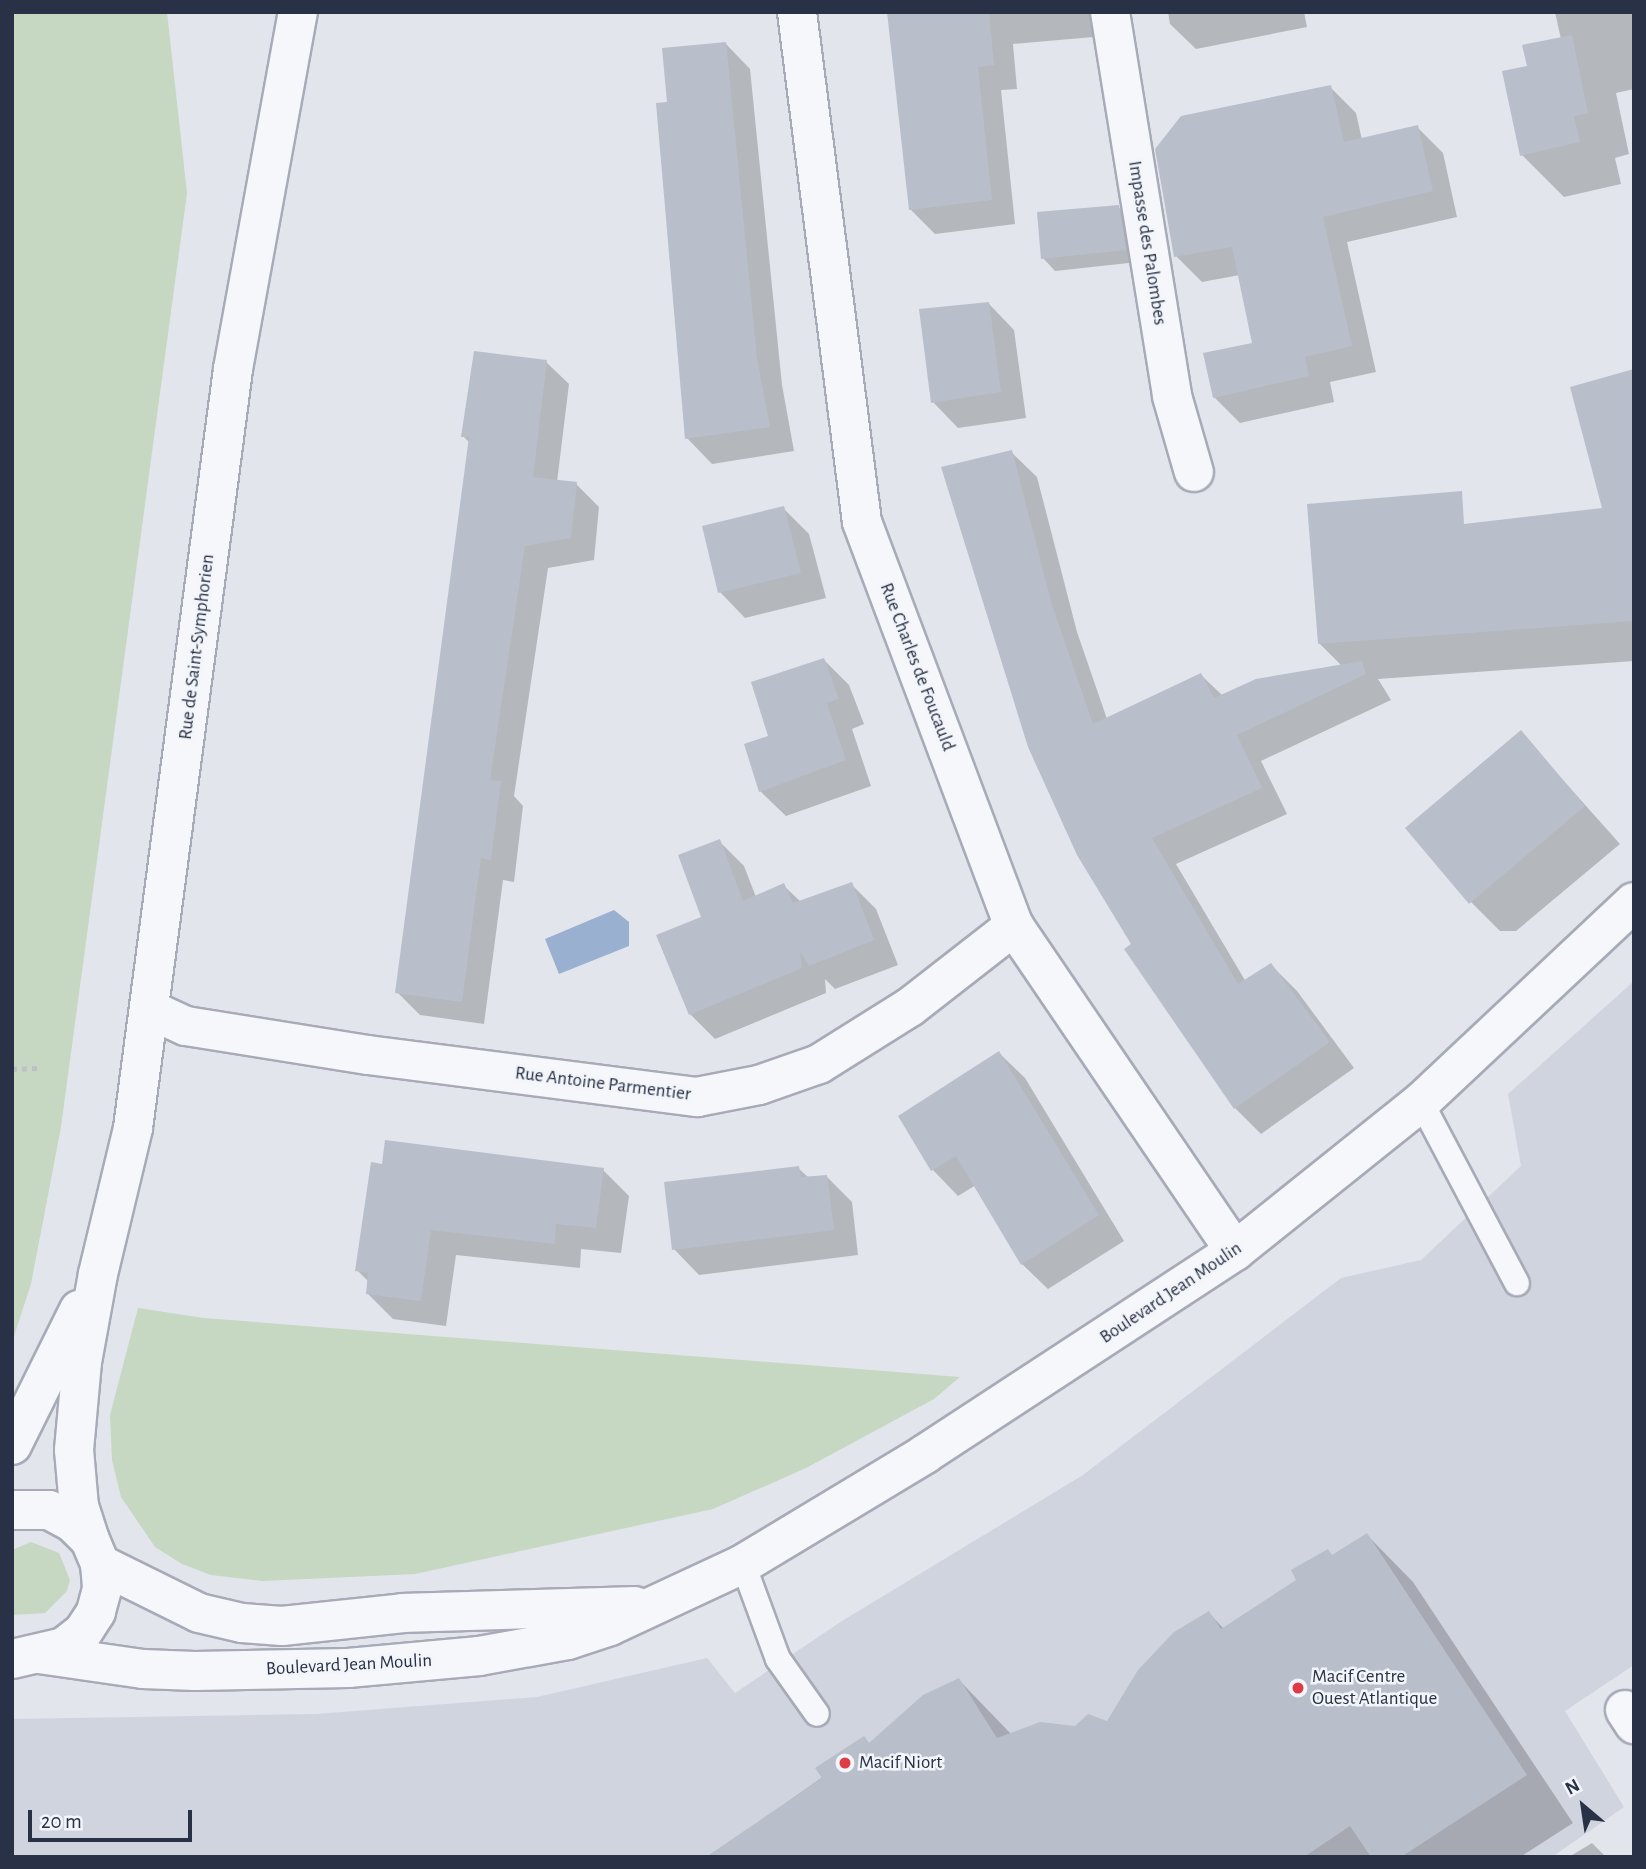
<!DOCTYPE html>
<style>
body{margin:0}
#map{position:relative;width:1646px;height:1869px;overflow:hidden;background:#e2e5ec;font-family:"Alegreya Sans",sans-serif}
div>[style]{position:absolute}
[style*='--x']{left:calc(var(--x)*1px);top:calc(var(--y)*1px);width:calc(var(--w)*1px);rotate:calc(var(--a)*1deg)}
.built>*{inset:0;background:#d0d4de}
.green>*{inset:0;background:#c6d7c2}
.water>*{inset:0;background:#9ab0d0}
.shadow>*{inset:0;background:#0003}
.building>*{inset:0;background:#b9becb}
.path>*{height:4.5px;margin-top:-2.25px;transform-origin:0;background:repeating-linear-gradient(90deg,#bcc0c8 0 5px,transparent 0 10px)}
.roads{filter:drop-shadow(2px 0 #a6abb7) drop-shadow(-2px 0 #a6abb7) drop-shadow(0 2px #a6abb7) drop-shadow(0 -2px #a6abb7)}
.service>*{height:24px;margin:-12px;padding:0 12px;transform-origin:12px;border-radius:12px;background:#f6f7fa}
.minor>*{height:38px;margin:-19px;padding:0 19px;transform-origin:19px;border-radius:19px;background:#f6f7fa}
.tertiary>*{height:38px;margin:-19px;padding:0 19px;transform-origin:19px;border-radius:19px;background:#f6f7fa}
.dots>*{width:19px;height:19px;translate:-50% -50%;box-sizing:border-box;border:4px solid #f2f5f9;border-radius:50%}
span{translate:-50% -50%;white-space:nowrap;text-align:center;line-height:1.15;-webkit-text-stroke:5px #f2f5f9;paint-order:stroke}
.street-label{font-size:19px;color:#283146}
.poi-label{font-size:19px;color:#283146}
.left{translate:0 -50%;text-align:left}
.frame{position:absolute;inset:0;border:14px solid #283146;pointer-events:none}
.north{position:absolute;left:1548px;top:1771px;width:70px;height:70px;-webkit-text-stroke:5px #f2f5f9;paint-order:stroke;rotate:331deg;font-size:19px;font-weight:700;line-height:28px;text-align:center;color:#283146}
.north::after{content:'';display:block;margin:auto;width:24px;height:32px;background:#283146;clip-path:polygon(50% 0,100% 100%,50% 72%,0 100%)}
.scale{position:absolute;left:28px;top:1810px;width:164px;height:32px;box-sizing:border-box;border:4px solid #283146;border-top:0;padding-left:9px;font-size:21px;line-height:24px;white-space:nowrap;color:#283146;-webkit-text-stroke:5px #f2f5f9;paint-order:stroke}
</style>
<div id="map">
<div class="built">
<div style="clip-path:polygon(1634px 981px,1634px 1665px,1565px 1711px,1624px 1807px,1552px 1857px,12px 1857px,12px 1719px,316px 1714px,537px 1697px,707px 1658px,735px 1693px,842px 1621px,1083px 1475px,1341px 1278px,1421px 1260px,1521px 1166px,1508px 1094px)"></div>
</div>
<div class="green">
<div style="clip-path:polygon(12px 12px,167px 12px,187px 193px,61px 1127px,31px 1284px,12px 1342px)"></div>
<div style="clip-path:polygon(138px 1308px,204px 1318px,960px 1377px,934px 1399px,806px 1468px,713px 1509px,415px 1574px,263px 1581px,211px 1575px,182px 1564px,155px 1547px,121px 1497px,112px 1460px,110px 1415px)"></div>
<div style="clip-path:polygon(31px 1542px,59px 1553px,70px 1580px,67px 1591px,45px 1613px,12px 1615px,12px 1550px)"></div>
</div>
<div class="water">
<div style="clip-path:polygon(614px 910px,629px 922px,629px 946px,559px 974px,545px 939px)"></div>
</div>
<div class="shadow">
<div style="clip-path:polygon(890px 12px,1090px 12px,1093px 37px,1013px 44px,1017px 89px,1001px 90px,1015px 224px,935px 234px,911px 210px)"></div>
<div style="clip-path:polygon(1168px 12px,1304px 12px,1307px 27px,1196px 49px,1170px 24px)"></div>
<div style="clip-path:polygon(1555px 12px,1634px 12px,1634px 89px,1616px 93px,1629px 154px,1615px 158px,1621px 184px,1564px 197px,1522px 155px,1529px 67px,1561px 39px)"></div>
<div style="clip-path:polygon(725px 43px,750px 69px,782px 385px,794px 451px,712px 464px,687px 438px,668px 103px)"></div>
<div style="clip-path:polygon(1330px 87px,1356px 113px,1362px 140px,1417px 127px,1443px 153px,1457px 217px,1347px 242px,1376px 372px,1330px 382px,1334px 402px,1240px 423px,1214px 397px,1254px 344px,1240px 275px,1202px 282px,1176px 256px)"></div>
<div style="clip-path:polygon(1118px 207px,1131px 220px,1138px 262px,1055px 271px,1043px 258px)"></div>
<div style="clip-path:polygon(989px 304px,1014px 330px,1026px 418px,958px 428px,933px 402px)"></div>
<div style="clip-path:polygon(546px 362px,569px 384px,557px 482px,576px 484px,599px 507px,594px 560px,548px 568px,514px 796px,523px 806px,514px 882px,503px 880px,484px 1024px,420px 1015px,397px 992px,470px 443px,463px 436px)"></div>
<div style="clip-path:polygon(1011px 452px,1037px 477px,1077px 632px,1107px 719px,1201px 675px,1223px 696px,1342px 666px,1319px 643px,1429px 532px,1634px 519px,1634px 661px,1378px 679px,1391px 700px,1261px 761px,1287px 814px,1176px 864px,1246px 982px,1271px 965px,1297px 991px,1354px 1068px,1261px 1134px,1235px 1108px,1133px 945px)"></div>
<div style="clip-path:polygon(783px 508px,809px 534px,826px 598px,745px 618px,720px 592px)"></div>
<div style="clip-path:polygon(824px 660px,849px 685px,864px 724px,852px 729px,871px 786px,786px 816px,760px 791px,770px 737px)"></div>
<div style="clip-path:polygon(1521px 733px,1620px 844px,1516px 931px,1500px 931px,1463px 894px)"></div>
<div style="clip-path:polygon(719px 841px,744px 866px,756px 897px,783px 885px,801px 902px,851px 884px,876px 909px,898px 965px,835px 989px,825px 979px,826px 993px,715px 1039px,690px 1014px,659px 936px,703px 918px)"></div>
<div style="clip-path:polygon(999px 1053px,1025px 1078px,1124px 1241px,1048px 1289px,1022px 1264px,976px 1185px,958px 1196px,933px 1170px,901px 1117px)"></div>
<div style="clip-path:polygon(372px 1164px,603px 1170px,629px 1196px,621px 1253px,581px 1249px,580px 1268px,456px 1255px,446px 1326px,393px 1319px,367px 1293px,369px 1282px,357px 1270px)"></div>
<div style="clip-path:polygon(798px 1168px,809px 1178px,826px 1176px,852px 1202px,858px 1255px,699px 1275px,674px 1249px)"></div>
<div style="clip-path:polygon(1367px 1535px,1413px 1582px,1573px 1823px,1520px 1857px,710px 1857px,959px 1680px,1011px 1734px,1108px 1723px,1209px 1613px,1224px 1629px)"></div>
<div style="clip-path:polygon(1592px 1843px,1606px 1857px,1569px 1857px)"></div>
</div>
<div class="building">
<div style="clip-path:polygon(887px 12px,989px 12px,994px 65px,978px 67px,992px 200px,909px 210px)"></div>
<div style="clip-path:polygon(1572px 35px,1588px 113px,1574px 116px,1580px 142px,1520px 156px,1502px 71px,1527px 66px,1522px 45px)"></div>
<div style="clip-path:polygon(726px 42px,757px 358px,770px 427px,685px 439px,656px 103px,667px 102px,662px 48px)"></div>
<div style="clip-path:polygon(1331px 85px,1344px 142px,1418px 125px,1433px 191px,1323px 217px,1352px 346px,1305px 357px,1309px 376px,1213px 398px,1203px 353px,1252px 343px,1232px 247px,1174px 257px,1155px 149px,1181px 116px)"></div>
<div style="clip-path:polygon(1119px 205px,1126px 250px,1041px 259px,1037px 212px)"></div>
<div style="clip-path:polygon(989px 302px,1001px 392px,931px 403px,919px 309px)"></div>
<div style="clip-path:polygon(474px 351px,547px 360px,533px 477px,577px 482px,571px 538px,525px 546px,490px 780px,501px 781px,491px 860px,481px 858px,462px 1002px,395px 993px,469px 437px,461px 437px)"></div>
<div style="clip-path:polygon(1634px 369px,1634px 621px,1318px 644px,1307px 504px,1462px 491px,1464px 524px,1602px 508px,1570px 387px)"></div>
<div style="clip-path:polygon(1012px 450px,1052px 605px,1093px 724px,1201px 673px,1214px 698px,1256px 679px,1362px 661px,1366px 674px,1237px 735px,1262px 788px,1152px 838px,1238px 984px,1271px 963px,1330px 1042px,1234px 1109px,1124px 949px,1131px 944px,1077px 855px,1028px 747px,941px 467px)"></div>
<div style="clip-path:polygon(784px 506px,801px 573px,718px 593px,702px 526px)"></div>
<div style="clip-path:polygon(824px 658px,839px 699px,827px 703px,846px 760px,759px 792px,744px 744px,768px 736px,751px 682px)"></div>
<div style="clip-path:polygon(1521px 730px,1585px 806px,1469px 904px,1405px 828px)"></div>
<div style="clip-path:polygon(720px 839px,743px 901px,784px 883px,793px 903px,852px 882px,874px 940px,809px 966px,800px 951px,802px 968px,689px 1015px,656px 935px,701px 917px,678px 855px)"></div>
<div style="clip-path:polygon(999px 1051px,1099px 1215px,1021px 1265px,956px 1156px,931px 1171px,898px 1116px)"></div>
<div style="clip-path:polygon(385px 1140px,604px 1168px,596px 1228px,556px 1224px,555px 1244px,431px 1230px,421px 1301px,366px 1294px,368px 1273px,355px 1271px,371px 1162px,382px 1164px)"></div>
<div style="clip-path:polygon(799px 1166px,801px 1177px,827px 1175px,834px 1230px,672px 1250px,664px 1182px)"></div>
<div style="clip-path:polygon(1367px 1533px,1527px 1775px,1401px 1857px,1371px 1857px,1350px 1826px,1304px 1857px,706px 1857px,822px 1778px,815px 1768px,864px 1736px,869px 1743px,923px 1695px,959px 1678px,997px 1738px,1040px 1722px,1075px 1726px,1088px 1714px,1107px 1721px,1138px 1670px,1174px 1632px,1209px 1611px,1221px 1629px,1296px 1580px,1291px 1570px,1328px 1549px,1332px 1555px)"></div>
</div>
<div class="path">
<div style="--x:12;--y:1069;--w:26;--a:-2"></div>
</div>
<div class="roads">
<div class="service">
<div style="--x:1421;--y:1102;--w:205;--a:62.1"></div>
<div style="--x:743;--y:1564;--w:101;--a:69.8"></div>
<div style="--x:778;--y:1659;--w:67;--a:54.7"></div>
</div>
<div class="minor">
<div style="--x:797;--y:12;--w:514;--a:82.74"></div>
<div style="--x:862;--y:522;--w:432;--a:69.4"></div>
<div style="--x:1014;--y:926;--w:393;--a:55.8"></div>
<div style="--x:1110;--y:12;--w:389;--a:80.8"></div>
<div style="--x:1172;--y:396;--w:79;--a:73.9"></div>
<div style="--x:151;--y:1010;--w:38;--a:25"></div>
<div style="--x:186;--y:1026;--w:184;--a:9.1"></div>
<div style="--x:368;--y:1055;--w:332;--a:7.3"></div>
<div style="--x:697;--y:1097;--w:63;--a:-11"></div>
<div style="--x:759;--y:1085;--w:64;--a:-19.3"></div>
<div style="--x:819;--y:1064;--w:107;--a:-32.1"></div>
<div style="--x:910;--y:1007;--w:132;--a:-37.9"></div>
<div style="--x:1625;--y:1710;--w:17;--a:57"></div>
</div>
<div class="tertiary">
<div style="--x:12;--y:1445;--w:151;--a:-63.6"></div>
<div style="--x:12;--y:1510;--w:37;--a:0"></div>
<div style="--x:49;--y:1510;--w:26;--a:28"></div>
<div style="--x:72;--y:1522;--w:25;--a:45"></div>
<div style="--x:90;--y:1540;--w:26;--a:67"></div>
<div style="--x:100;--y:1564;--w:25;--a:85"></div>
<div style="--x:102;--y:1589;--w:24;--a:105"></div>
<div style="--x:96;--y:1612;--w:24;--a:123"></div>
<div style="--x:83;--y:1632;--w:24;--a:142"></div>
<div style="--x:64;--y:1647;--w:53;--a:167"></div>
<div style="--x:90;--y:1540;--w:35;--a:-108"></div>
<div style="--x:79;--y:1507;--w:57;--a:-95"></div>
<div style="--x:74;--y:1450;--w:88;--a:-84.8"></div>
<div style="--x:82;--y:1362;--w:89;--a:-79.7"></div>
<div style="--x:98;--y:1274;--w:150;--a:-76.5"></div>
<div style="--x:133;--y:1128;--w:766;--a:-82.49"></div>
<div style="--x:233;--y:369;--w:363;--a:-79.7"></div>
<div style="--x:100;--y:1564;--w:110;--a:26.3"></div>
<div style="--x:199;--y:1613;--w:44;--a:13.1"></div>
<div style="--x:242;--y:1623;--w:40;--a:4.3"></div>
<div style="--x:282;--y:1626;--w:122;--a:-6.1"></div>
<div style="--x:403;--y:1613;--w:232;--a:-1.7"></div>
<div style="--x:39;--y:1654;--w:105;--a:8.2"></div>
<div style="--x:143;--y:1669;--w:52;--a:2.2"></div>
<div style="--x:195;--y:1671;--w:153;--a:-1.1"></div>
<div style="--x:348;--y:1668;--w:132;--a:-5.2"></div>
<div style="--x:479;--y:1656;--w:90;--a:-10.2"></div>
<div style="--x:568;--y:1640;--w:44;--a:-18.4"></div>
<div style="--x:610;--y:1626;--w:147;--a:-25"></div>
<div style="--x:743;--y:1564;--w:213;--a:-31.1"></div>
<div style="--x:925;--y:1454;--w:371;--a:-33.2"></div>
<div style="--x:1235;--y:1251;--w:238;--a:-38.7"></div>
<div style="--x:1421;--y:1102;--w:292;--a:-43.2"></div>
</div>
</div>
<div class="dots">
<div style="left:1298px;top:1688px;background:#de3b46"></div>
<div style="left:845px;top:1763px;background:#de3b46"></div>
</div>
<div class="street-label">
<span style="left:1147px;top:243px;rotate:81deg">Impasse des Palombes</span>
<span style="left:197px;top:647px;rotate:-83deg">Rue de Saint-Symphorien</span>
<span style="left:917px;top:667px;rotate:69deg">Rue Charles de Foucauld</span>
<span style="left:603px;top:1084px;rotate:7deg">Rue Antoine Parmentier</span>
<span style="left:1171px;top:1293px;rotate:-34deg">Boulevard Jean Moulin</span>
<span style="left:349px;top:1665px;rotate:-3deg">Boulevard Jean Moulin</span>
</div>
<div class="poi-label">
<span class="left" style="left:1312px;top:1688px">Macif Centre<br>Ouest Atlantique</span>
<span class="left" style="left:859px;top:1763px">Macif Niort</span>
</div>
<div class="frame"></div>
<div class="north">N</div>
<div class="scale">20 m</div>
</div>
